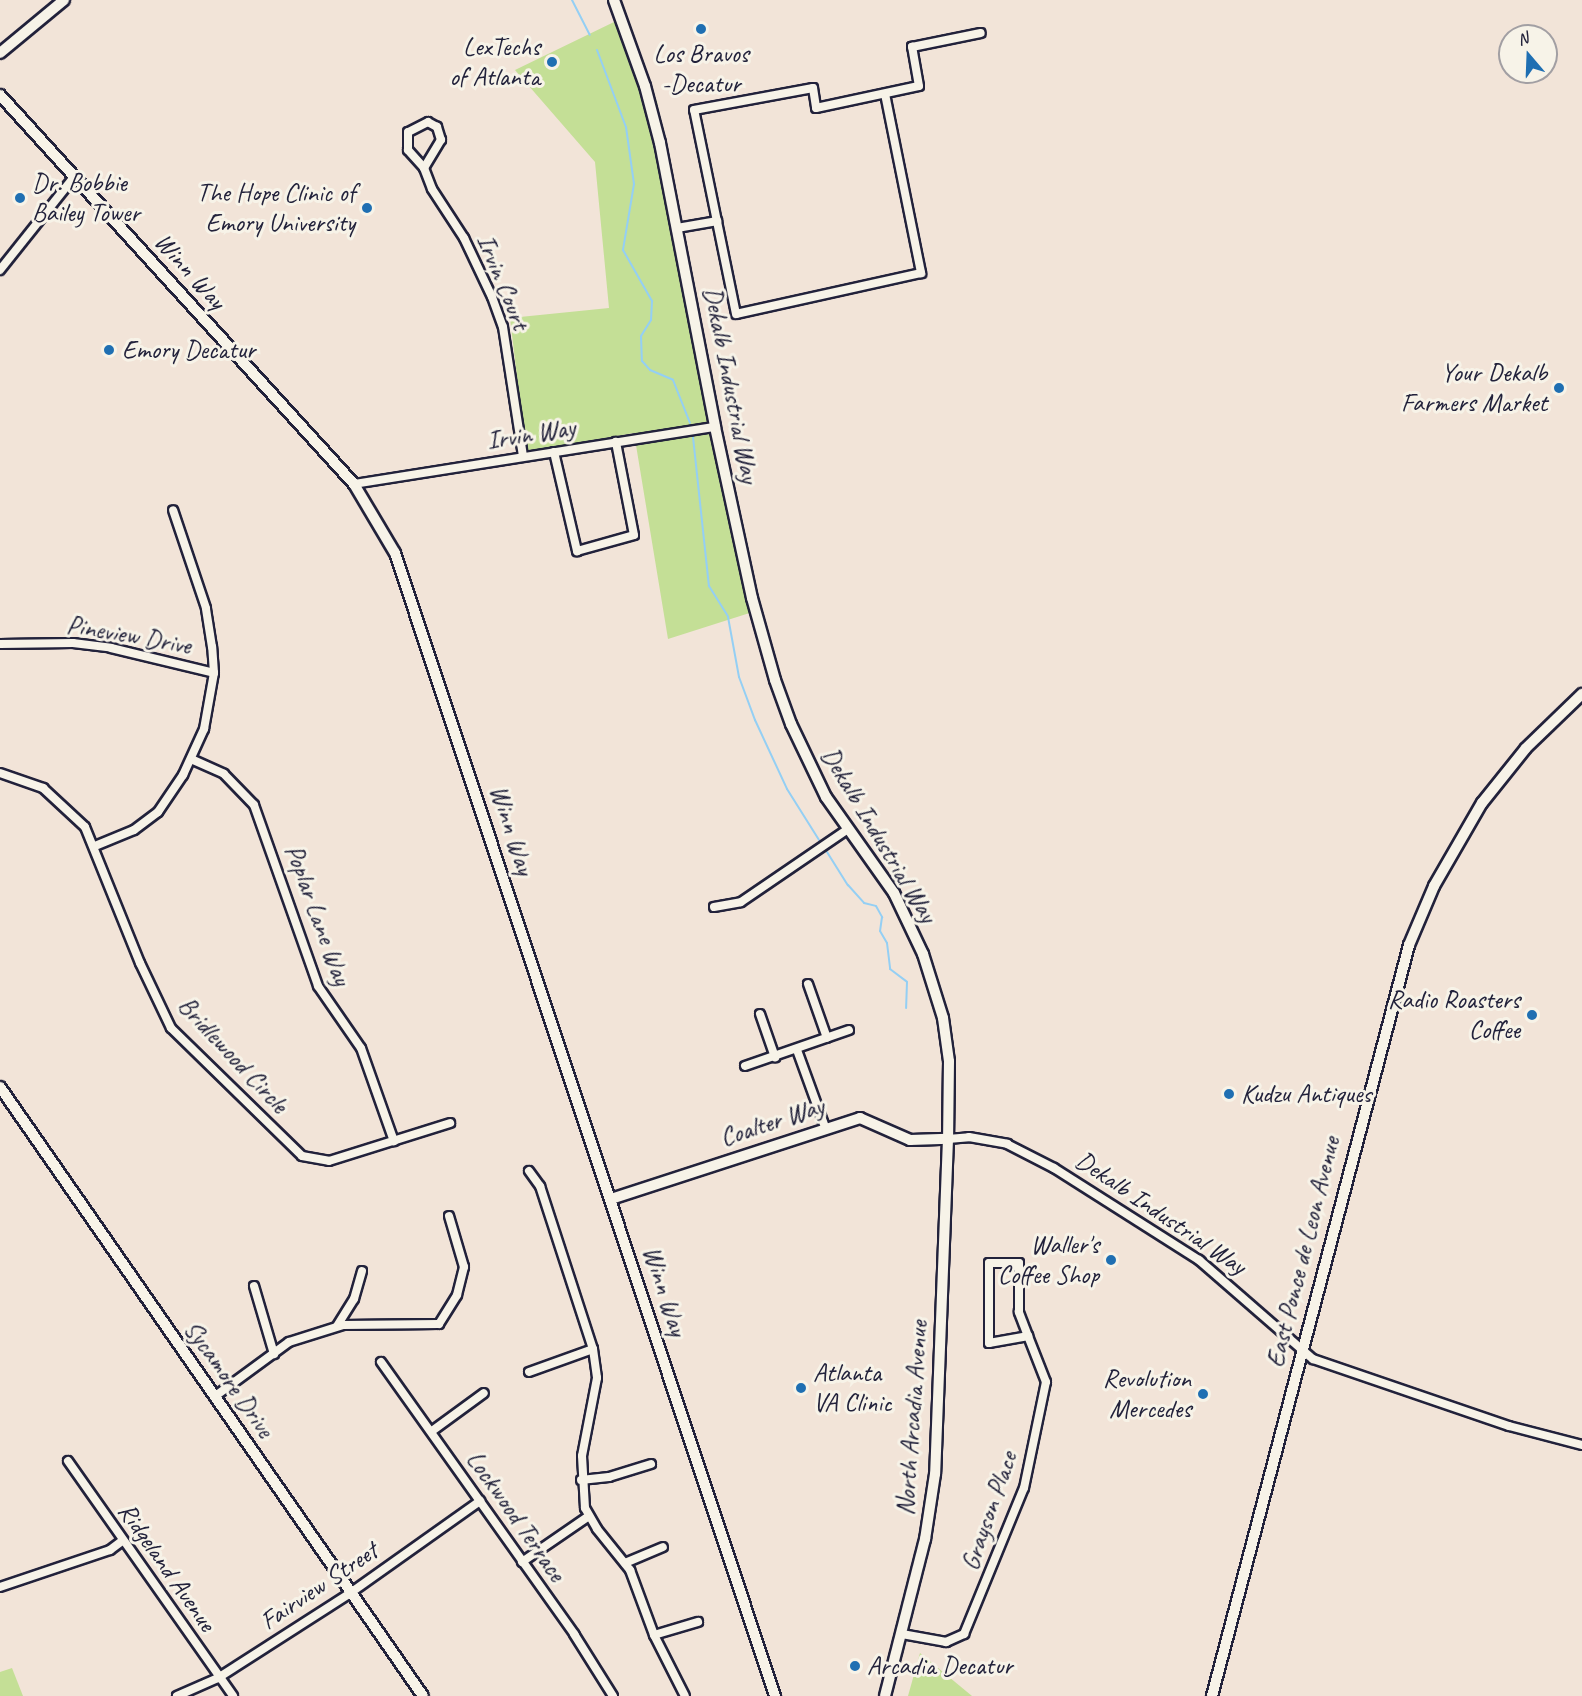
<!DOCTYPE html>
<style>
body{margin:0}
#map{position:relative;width:1582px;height:1696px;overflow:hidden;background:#f2e4d8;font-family:Caveat,sans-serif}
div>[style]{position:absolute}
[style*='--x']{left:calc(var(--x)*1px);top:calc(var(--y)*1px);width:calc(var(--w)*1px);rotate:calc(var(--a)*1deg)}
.green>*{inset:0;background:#c4df96}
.stream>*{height:2px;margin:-1px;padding:0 1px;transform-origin:1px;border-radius:1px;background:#94cff4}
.roads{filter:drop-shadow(2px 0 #22223b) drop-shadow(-2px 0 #22223b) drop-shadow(0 2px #22223b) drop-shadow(0 -2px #22223b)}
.minor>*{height:8px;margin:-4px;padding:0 4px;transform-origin:4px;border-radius:4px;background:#f7f3e8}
.tertiary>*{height:10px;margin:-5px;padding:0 5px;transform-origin:5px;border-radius:5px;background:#f7f3e8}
.secondary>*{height:10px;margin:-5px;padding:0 5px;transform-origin:5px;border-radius:5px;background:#f7f3e8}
.dots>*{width:16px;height:16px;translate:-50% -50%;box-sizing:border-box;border:3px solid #f7f3e8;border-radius:50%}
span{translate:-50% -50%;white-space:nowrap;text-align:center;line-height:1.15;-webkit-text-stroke:6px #f7f3e8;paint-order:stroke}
.poi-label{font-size:26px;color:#22223b}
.right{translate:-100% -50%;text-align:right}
.left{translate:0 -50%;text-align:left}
.street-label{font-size:26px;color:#22223b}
.north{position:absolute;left:1498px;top:24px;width:60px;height:60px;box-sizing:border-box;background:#f7f3e8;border:2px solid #a29fa3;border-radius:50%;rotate:341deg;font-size:16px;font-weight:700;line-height:24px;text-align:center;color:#22223b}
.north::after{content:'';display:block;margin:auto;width:21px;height:27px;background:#1f6fb2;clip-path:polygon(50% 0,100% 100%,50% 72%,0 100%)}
</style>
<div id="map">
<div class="green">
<div style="clip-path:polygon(614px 22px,657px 101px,707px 378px,759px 610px,668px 639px,634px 433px,526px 452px,510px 318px,609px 308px,595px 162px,515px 70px)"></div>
<div style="clip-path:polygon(920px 1653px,972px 1696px,908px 1696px)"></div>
<div style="clip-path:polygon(12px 1668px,23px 1696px,0 1696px,0 1672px)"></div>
</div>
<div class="stream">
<div style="--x:572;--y:0;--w:39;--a:63"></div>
<div style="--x:597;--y:50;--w:82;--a:69.4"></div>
<div style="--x:626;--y:127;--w:58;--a:82"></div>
<div style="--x:634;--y:184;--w:67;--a:99.5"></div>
<div style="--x:623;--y:250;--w:59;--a:60.4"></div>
<div style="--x:652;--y:301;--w:19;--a:93"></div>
<div style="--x:651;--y:320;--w:19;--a:122"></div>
<div style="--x:641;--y:336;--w:25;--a:88"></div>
<div style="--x:642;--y:361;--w:12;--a:48"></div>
<div style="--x:650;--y:370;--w:25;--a:23"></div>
<div style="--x:673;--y:380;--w:46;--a:68.4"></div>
<div style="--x:693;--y:437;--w:150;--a:83.9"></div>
<div style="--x:709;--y:586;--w:36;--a:58"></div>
<div style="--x:728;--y:617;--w:61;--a:79.6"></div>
<div style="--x:739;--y:677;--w:46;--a:69.6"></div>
<div style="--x:755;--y:720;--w:76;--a:65.1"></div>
<div style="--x:787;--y:789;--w:60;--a:57.9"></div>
<div style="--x:827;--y:852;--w:39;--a:58"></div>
<div style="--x:848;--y:885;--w:24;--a:48"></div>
<div style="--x:864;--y:903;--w:12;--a:14"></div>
<div style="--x:876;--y:906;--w:13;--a:61"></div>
<div style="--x:882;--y:917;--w:14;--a:98"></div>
<div style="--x:880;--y:931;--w:14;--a:60"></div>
<div style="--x:887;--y:943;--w:26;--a:83"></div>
<div style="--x:890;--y:969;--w:21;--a:37"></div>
<div style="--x:907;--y:982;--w:26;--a:92"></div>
</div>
<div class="roads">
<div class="minor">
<div style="--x:885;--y:94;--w:183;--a:78.6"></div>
<div style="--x:921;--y:273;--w:189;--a:167.5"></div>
<div style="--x:736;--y:314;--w:208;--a:-101.6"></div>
<div style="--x:694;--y:110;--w:121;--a:-10.5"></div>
<div style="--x:813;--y:88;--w:20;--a:81"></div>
<div style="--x:816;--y:108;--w:105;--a:-12.1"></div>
<div style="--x:919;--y:86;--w:40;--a:-100"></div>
<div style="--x:912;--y:47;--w:70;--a:-11.5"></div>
<div style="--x:424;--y:168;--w:33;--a:-59"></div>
<div style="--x:441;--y:140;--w:14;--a:-107"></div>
<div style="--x:437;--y:127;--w:10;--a:-151"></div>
<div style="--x:428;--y:122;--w:22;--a:153"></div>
<div style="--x:408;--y:132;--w:18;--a:90"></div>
<div style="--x:408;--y:150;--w:24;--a:48"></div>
<div style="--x:424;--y:168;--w:22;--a:69"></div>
<div style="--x:432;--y:189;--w:59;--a:56.9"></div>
<div style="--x:464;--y:238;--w:65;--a:64.6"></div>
<div style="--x:492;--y:297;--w:32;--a:70"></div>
<div style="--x:503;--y:327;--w:131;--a:81.2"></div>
<div style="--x:677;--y:228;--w:41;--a:-9.9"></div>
<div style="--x:0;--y:270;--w:119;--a:-51.5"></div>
<div style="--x:554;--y:452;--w:102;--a:76.9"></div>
<div style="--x:577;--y:551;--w:59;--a:-15.7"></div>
<div style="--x:634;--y:535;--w:95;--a:-101"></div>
<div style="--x:354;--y:484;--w:365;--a:-9"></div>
<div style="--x:0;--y:644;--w:73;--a:-0.8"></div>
<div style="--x:73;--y:643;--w:38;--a:7"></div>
<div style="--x:111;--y:648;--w:106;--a:13.6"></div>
<div style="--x:191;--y:759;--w:36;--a:24"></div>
<div style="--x:224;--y:774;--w:43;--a:45.9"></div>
<div style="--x:254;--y:805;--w:192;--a:70.5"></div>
<div style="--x:318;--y:986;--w:75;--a:55.3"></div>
<div style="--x:361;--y:1048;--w:99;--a:70.5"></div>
<div style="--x:0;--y:773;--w:46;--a:19.2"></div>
<div style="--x:43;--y:788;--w:57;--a:42.9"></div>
<div style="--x:85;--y:827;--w:147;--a:68"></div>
<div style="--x:140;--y:963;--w:72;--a:64.5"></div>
<div style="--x:171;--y:1028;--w:183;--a:44.3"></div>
<div style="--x:302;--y:1156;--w:27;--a:10"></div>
<div style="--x:329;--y:1161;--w:127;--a:-17.4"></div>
<div style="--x:95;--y:846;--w:42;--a:-22.3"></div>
<div style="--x:134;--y:830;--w:30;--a:-37"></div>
<div style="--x:158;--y:812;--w:45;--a:-56"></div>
<div style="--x:183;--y:775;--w:51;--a:-65.5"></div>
<div style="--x:204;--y:729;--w:57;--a:-79.9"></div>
<div style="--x:214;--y:673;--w:26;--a:-94"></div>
<div style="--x:212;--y:647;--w:39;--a:-99"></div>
<div style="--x:206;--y:608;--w:103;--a:-108.6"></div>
<div style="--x:714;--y:907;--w:27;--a:-10"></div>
<div style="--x:741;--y:902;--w:130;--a:-34.3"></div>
<div style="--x:808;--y:984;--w:57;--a:70.6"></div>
<div style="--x:760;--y:1014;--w:46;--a:70.8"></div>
<div style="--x:797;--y:1050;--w:82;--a:70"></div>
<div style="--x:745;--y:1066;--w:110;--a:-19.1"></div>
<div style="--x:948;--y:1139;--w:21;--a:-5"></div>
<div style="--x:969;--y:1137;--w:39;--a:10"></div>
<div style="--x:1007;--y:1144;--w:53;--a:27.1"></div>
<div style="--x:1054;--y:1168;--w:172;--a:32.4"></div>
<div style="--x:1199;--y:1260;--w:151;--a:41"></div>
<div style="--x:1313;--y:1359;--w:207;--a:18.9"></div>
<div style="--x:1509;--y:1426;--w:75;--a:14.6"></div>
<div style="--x:529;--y:1171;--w:19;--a:54"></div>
<div style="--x:540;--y:1186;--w:171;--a:72"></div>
<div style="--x:593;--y:1349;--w:29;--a:82"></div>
<div style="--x:597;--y:1378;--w:79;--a:100.9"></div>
<div style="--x:582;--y:1456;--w:52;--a:86.7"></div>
<div style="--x:585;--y:1508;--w:24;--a:60"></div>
<div style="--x:597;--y:1529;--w:53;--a:51.2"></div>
<div style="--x:630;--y:1570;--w:69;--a:69.7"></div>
<div style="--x:654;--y:1635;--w:68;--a:63.1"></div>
<div style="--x:254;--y:1286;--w:71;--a:73.6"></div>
<div style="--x:337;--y:1326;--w:32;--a:-58"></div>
<div style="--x:354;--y:1299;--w:29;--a:-74"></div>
<div style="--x:381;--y:1362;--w:334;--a:54.6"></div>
<div style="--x:574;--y:1634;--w:73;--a:57.8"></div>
<div style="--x:529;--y:1372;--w:68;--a:-19.8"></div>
<div style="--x:214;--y:1397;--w:93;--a:-36.3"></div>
<div style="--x:289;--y:1342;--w:57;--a:-17.5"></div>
<div style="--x:343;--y:1325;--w:96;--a:-0.6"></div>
<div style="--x:439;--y:1324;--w:34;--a:-58"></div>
<div style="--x:457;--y:1295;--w:29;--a:-76"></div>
<div style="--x:464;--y:1267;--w:53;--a:-106.4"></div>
<div style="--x:432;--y:1431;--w:64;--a:-36.2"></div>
<div style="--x:68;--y:1461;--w:287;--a:54.9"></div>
<div style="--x:581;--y:1480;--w:28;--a:-6"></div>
<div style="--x:609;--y:1477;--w:44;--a:-17.2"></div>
<div style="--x:522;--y:1562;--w:81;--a:-34.5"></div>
<div style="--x:625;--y:1563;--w:41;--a:-22.8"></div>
<div style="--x:0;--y:1587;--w:116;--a:-18.6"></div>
<div style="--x:110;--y:1550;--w:15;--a:-37"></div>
<div style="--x:902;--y:1634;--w:45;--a:10.3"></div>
<div style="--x:946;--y:1642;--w:20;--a:-24"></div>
<div style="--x:964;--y:1634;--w:158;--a:-67.7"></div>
<div style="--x:1024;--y:1488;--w:108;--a:-78.3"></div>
<div style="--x:1046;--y:1382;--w:49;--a:-111.4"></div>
<div style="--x:1028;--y:1336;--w:26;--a:-111"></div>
<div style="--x:1019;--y:1312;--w:49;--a:-90"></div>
<div style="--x:1019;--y:1263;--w:30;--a:180"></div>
<div style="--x:989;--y:1263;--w:80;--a:90"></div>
<div style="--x:989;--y:1343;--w:40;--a:-10"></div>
<div style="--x:654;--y:1635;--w:46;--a:-16.5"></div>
<div style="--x:177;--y:1696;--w:45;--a:-23.7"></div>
<div style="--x:218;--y:1678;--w:156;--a:-32.7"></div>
<div style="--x:349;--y:1594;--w:161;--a:-35.4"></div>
</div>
<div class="tertiary">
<div style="--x:0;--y:95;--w:526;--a:47.7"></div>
<div style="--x:354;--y:484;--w:80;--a:59.3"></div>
<div style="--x:395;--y:553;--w:1205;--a:71.61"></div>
<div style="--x:0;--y:1087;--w:741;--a:55.22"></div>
<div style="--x:611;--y:1199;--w:262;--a:-18"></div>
<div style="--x:860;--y:1118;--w:55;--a:23.7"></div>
<div style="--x:910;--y:1140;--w:38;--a:-2"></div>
</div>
<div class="secondary">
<div style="--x:614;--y:0;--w:91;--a:70.2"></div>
<div style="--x:645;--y:86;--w:59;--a:75.3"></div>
<div style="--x:660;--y:143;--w:289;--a:79"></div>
<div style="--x:715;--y:427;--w:175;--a:77.8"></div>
<div style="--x:752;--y:598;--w:85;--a:74.3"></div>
<div style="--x:775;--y:680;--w:47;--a:70"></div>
<div style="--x:791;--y:724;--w:81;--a:64.4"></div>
<div style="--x:826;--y:797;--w:118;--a:54.7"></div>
<div style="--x:894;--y:893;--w:68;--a:64.6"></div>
<div style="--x:923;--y:954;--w:67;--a:72.6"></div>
<div style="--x:943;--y:1018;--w:43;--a:82.1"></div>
<div style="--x:949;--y:1061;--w:78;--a:90.7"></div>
<div style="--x:948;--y:1139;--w:335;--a:92.2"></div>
<div style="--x:935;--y:1474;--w:66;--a:98.7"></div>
<div style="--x:925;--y:1539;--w:162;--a:104.3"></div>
<div style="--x:0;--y:53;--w:83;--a:-39.6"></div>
<div style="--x:1212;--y:1696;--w:776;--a:-75.3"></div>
<div style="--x:1409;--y:945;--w:64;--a:-67"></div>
<div style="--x:1434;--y:886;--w:96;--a:-60"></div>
<div style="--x:1482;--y:803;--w:70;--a:-51.3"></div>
<div style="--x:1526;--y:748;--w:78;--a:-44"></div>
</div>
</div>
<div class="dots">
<div style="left:701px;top:29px;background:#1f6fb2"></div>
<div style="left:552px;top:62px;background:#1f6fb2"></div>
<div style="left:20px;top:198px;background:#1f6fb2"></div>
<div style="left:367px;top:208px;background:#1f6fb2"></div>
<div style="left:109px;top:350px;background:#1f6fb2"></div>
<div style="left:1559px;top:388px;background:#1f6fb2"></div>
<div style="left:1532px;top:1015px;background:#1f6fb2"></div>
<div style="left:1229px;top:1094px;background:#1f6fb2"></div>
<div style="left:1111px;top:1260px;background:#1f6fb2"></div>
<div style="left:801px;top:1388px;background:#1f6fb2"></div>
<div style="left:1203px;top:1394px;background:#1f6fb2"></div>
<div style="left:855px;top:1666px;background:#1f6fb2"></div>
</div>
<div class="poi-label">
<span class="right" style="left:540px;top:62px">LexTechs<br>of Atlanta</span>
<span style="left:701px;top:69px">Los Bravos<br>-Decatur</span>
<span class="left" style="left:32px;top:198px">Dr. Bobbie<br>Bailey Tower</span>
<span class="right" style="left:355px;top:208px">The Hope Clinic of<br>Emory University</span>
<span class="left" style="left:122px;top:350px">Emory Decatur</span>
<span class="right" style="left:1547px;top:388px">Your Dekalb<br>Farmers Market</span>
<span class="right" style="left:1520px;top:1015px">Radio Roasters<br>Coffee</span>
<span class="left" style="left:1241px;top:1094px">Kudzu Antiques</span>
<span class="right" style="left:1099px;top:1260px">Waller's<br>Coffee Shop</span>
<span class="left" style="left:813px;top:1388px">Atlanta<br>VA Clinic</span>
<span class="right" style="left:1191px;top:1394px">Revolution<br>Mercedes</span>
<span class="left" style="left:867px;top:1666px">Arcadia Decatur</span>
</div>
<div class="street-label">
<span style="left:190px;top:271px;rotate:48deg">Winn Way</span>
<span style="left:503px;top:282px;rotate:68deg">Irvin Court</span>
<span style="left:731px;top:385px;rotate:79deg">Dekalb Industrial Way</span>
<span style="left:531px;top:434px;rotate:-9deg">Irvin Way</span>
<span style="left:129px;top:635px;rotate:10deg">Pineview Drive</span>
<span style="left:512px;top:830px;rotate:72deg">Winn Way</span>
<span style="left:879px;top:835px;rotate:59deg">Dekalb Industrial Way</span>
<span style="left:318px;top:915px;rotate:70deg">Poplar Lane Way</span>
<span style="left:233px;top:1055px;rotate:47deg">Bridlewood Circle</span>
<span style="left:772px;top:1122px;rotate:-18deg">Coalter Way</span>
<span style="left:1161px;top:1213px;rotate:34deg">Dekalb Industrial Way</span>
<span style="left:1303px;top:1252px;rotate:-76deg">East Ponce de Leon Avenue</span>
<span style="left:665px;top:1291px;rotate:72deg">Winn Way</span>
<span style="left:229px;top:1379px;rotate:55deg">Sycamore Drive</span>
<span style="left:912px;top:1418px;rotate:-86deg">North Arcadia Avenue</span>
<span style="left:989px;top:1511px;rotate:-71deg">Grayson Place</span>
<span style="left:516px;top:1516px;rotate:55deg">Lockwood Terrace</span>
<span style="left:167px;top:1567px;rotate:55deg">Ridgeland Avenue</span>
<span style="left:319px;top:1586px;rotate:-34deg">Fairview Street</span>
</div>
<div class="north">N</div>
</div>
